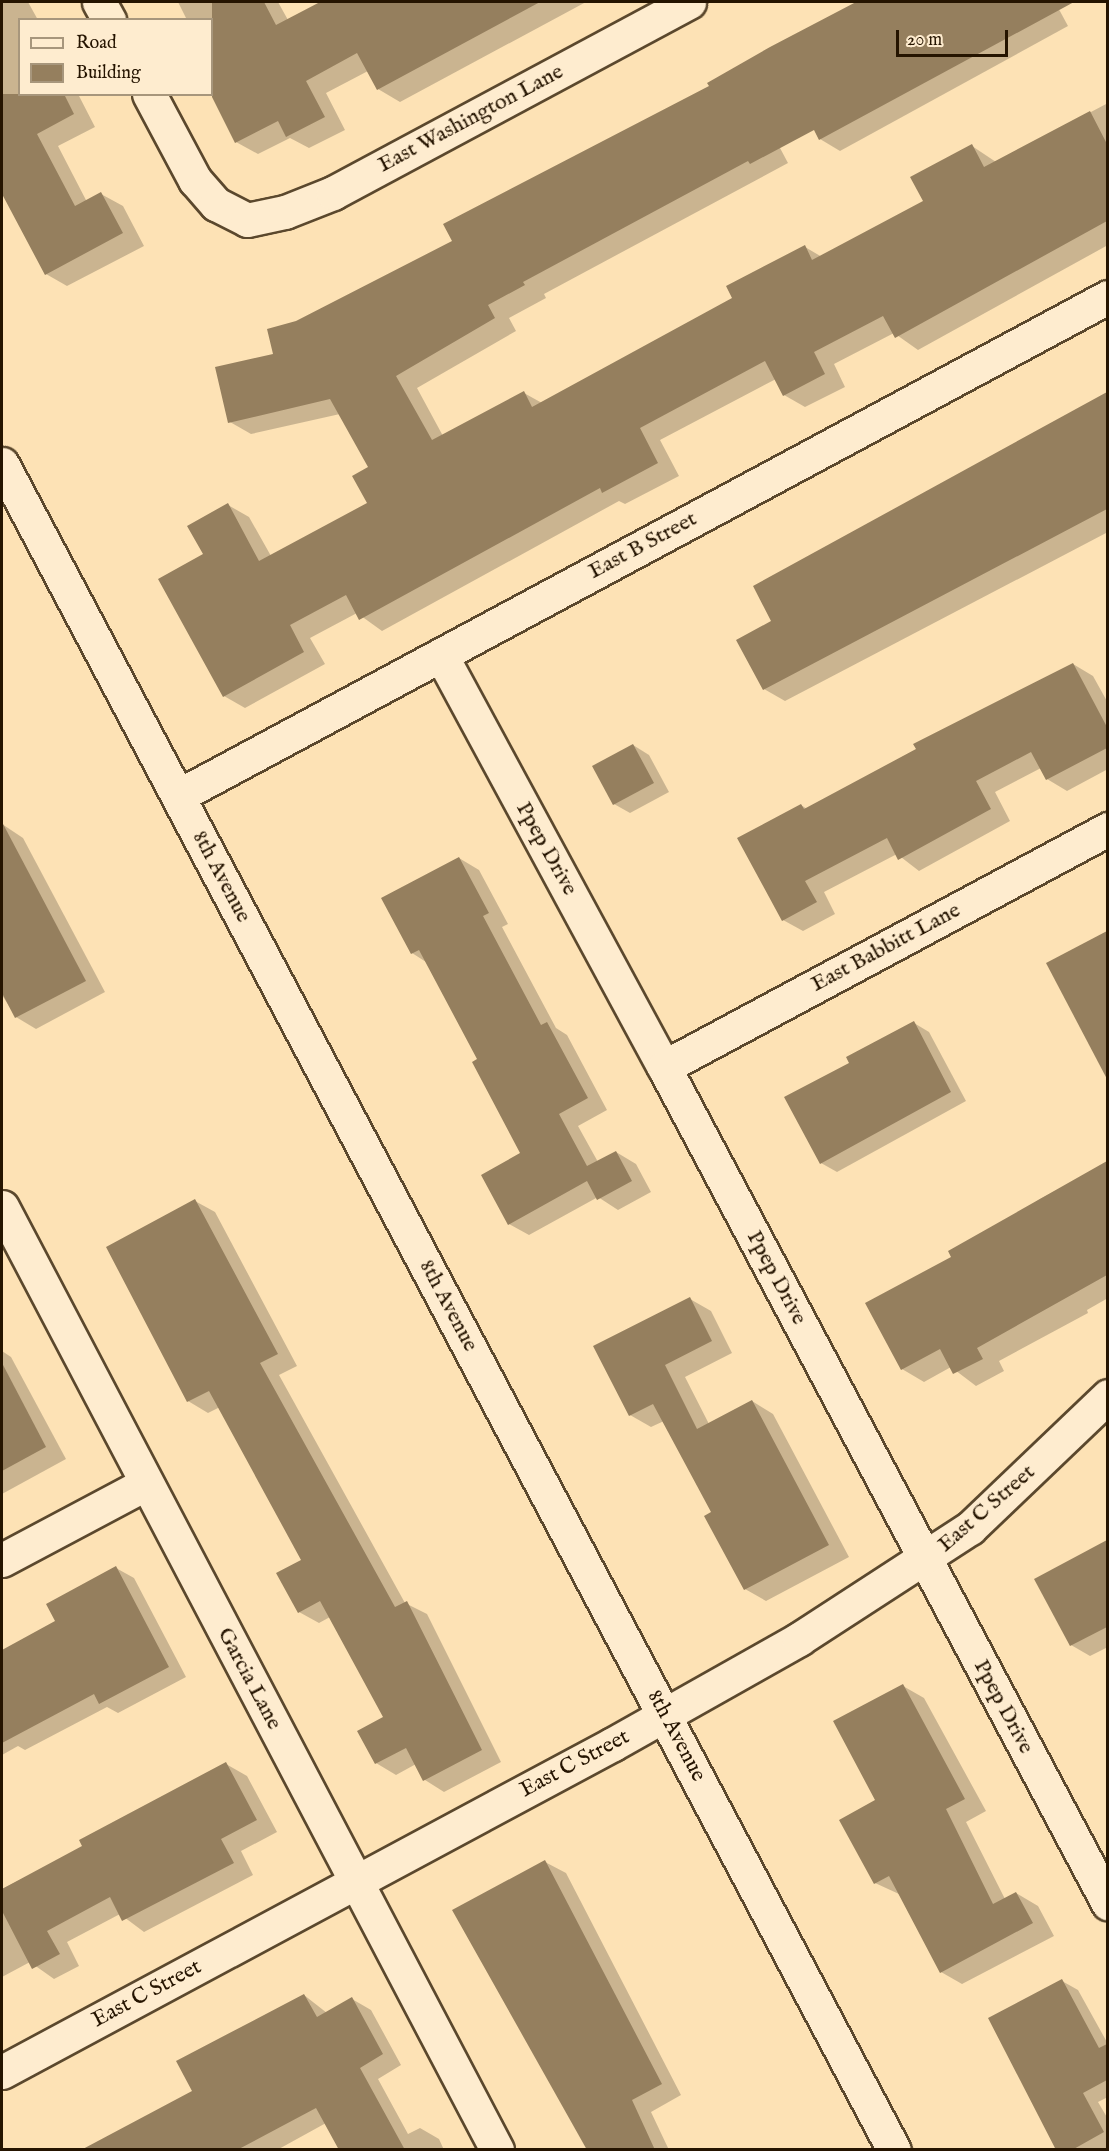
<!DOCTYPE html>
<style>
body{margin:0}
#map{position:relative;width:1109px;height:2151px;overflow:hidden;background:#fde2b5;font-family:"IM FELL English",serif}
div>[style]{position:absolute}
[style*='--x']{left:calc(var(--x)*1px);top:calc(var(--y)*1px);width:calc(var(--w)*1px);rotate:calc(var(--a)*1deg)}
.shadow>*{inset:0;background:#0003}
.building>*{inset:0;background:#957f5e}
.roads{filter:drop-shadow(2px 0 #5b482d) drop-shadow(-2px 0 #5b482d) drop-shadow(0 2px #5b482d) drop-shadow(0 -2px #5b482d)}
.street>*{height:33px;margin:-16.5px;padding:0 16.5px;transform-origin:16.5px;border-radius:16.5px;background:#feeccf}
.secondary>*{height:33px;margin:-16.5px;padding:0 16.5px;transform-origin:16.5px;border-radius:16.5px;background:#feeccf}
span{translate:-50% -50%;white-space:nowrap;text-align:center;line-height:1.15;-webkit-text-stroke:4.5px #feeccf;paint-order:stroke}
.street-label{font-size:22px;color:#251400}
.frame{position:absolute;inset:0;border:3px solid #251400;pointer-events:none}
.legend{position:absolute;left:18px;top:18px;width:195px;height:78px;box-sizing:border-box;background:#feeccf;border:2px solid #a7967c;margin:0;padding:8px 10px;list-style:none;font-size:18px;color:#251400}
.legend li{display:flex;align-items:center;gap:12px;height:30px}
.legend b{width:30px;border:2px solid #a7967c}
.scale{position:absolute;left:896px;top:30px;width:112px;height:27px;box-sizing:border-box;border:3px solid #251400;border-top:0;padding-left:8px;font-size:18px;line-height:21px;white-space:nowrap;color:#251400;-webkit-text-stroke:4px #feeccf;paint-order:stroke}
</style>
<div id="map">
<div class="shadow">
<div style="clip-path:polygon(2px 2px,28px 2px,38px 20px,20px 20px,20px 94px,78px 94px,95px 127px,58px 146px,87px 202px,101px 194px,123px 206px,144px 246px,67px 286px,46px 274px,2px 189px)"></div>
<div style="clip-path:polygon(178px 2px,278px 2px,288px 20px,323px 2px,586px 2px,400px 102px,378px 89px,368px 71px,326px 93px,345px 130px,309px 148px,290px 138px,258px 154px,236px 142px,212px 94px,212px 20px,187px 20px)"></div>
<div style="clip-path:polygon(861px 2px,1055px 2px,1068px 26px,840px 151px,820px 139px,775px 46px)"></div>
<div style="clip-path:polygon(749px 90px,788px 163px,544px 294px,546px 298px,509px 318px,516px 331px,417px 388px,443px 436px,524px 393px,542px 403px,734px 298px,805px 247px,822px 257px,925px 202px,972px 146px,996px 162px,1108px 103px,1108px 245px,918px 350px,894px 333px,834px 364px,845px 387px,805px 407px,784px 395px,776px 379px,660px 440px,679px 476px,625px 504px,619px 501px,382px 631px,357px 613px,310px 638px,325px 664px,245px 708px,224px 696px,205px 555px,228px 505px,249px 517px,271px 556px,369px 504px,370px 468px,340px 414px,251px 434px,230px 422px,296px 323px)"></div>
<div style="clip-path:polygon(1108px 393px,1108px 532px,785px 701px,764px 689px,773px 622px,755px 587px)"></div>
<div style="clip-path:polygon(1073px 664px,1093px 676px,1108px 703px,1108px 769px,1067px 791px,1047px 779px,1041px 768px,995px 792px,1010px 821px,919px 871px,897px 854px,824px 892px,835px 914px,803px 931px,783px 920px,801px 805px,807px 809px)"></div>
<div style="clip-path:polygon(633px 745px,649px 755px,669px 792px,630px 813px,614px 804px)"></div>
<div style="clip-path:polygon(2px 824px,23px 838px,105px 992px,36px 1029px,16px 1017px,2px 995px)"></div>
<div style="clip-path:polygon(459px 858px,479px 870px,508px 924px,502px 927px,556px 1028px,567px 1035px,607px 1110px,578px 1126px,598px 1162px,616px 1152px,636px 1164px,651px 1192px,618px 1210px,598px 1197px,529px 1235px,509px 1224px,522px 1154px,479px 1060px,426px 962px,412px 953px)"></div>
<div style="clip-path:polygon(1108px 931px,1108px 1059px,1094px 1051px,1048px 964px)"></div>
<div style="clip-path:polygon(914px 1023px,929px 1032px,966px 1101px,837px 1172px,821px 1163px,851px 1064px)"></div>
<div style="clip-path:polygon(1108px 1163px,1108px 1298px,1087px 1310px,1088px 1313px,999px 1361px,1004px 1371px,976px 1386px,951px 1367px,924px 1382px,902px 1369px,953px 1258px,1040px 1199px)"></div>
<div style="clip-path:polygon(195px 1201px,215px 1212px,297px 1366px,279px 1375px,405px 1603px,427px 1614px,501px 1762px,444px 1792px,425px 1780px,416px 1764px,396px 1775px,376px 1763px,385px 1718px,330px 1617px,319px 1623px,299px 1612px,303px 1561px,220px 1407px,208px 1413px,188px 1401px)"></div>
<div style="clip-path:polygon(690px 1299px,711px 1311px,732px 1353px,685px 1377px,709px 1424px,752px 1401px,773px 1414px,849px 1557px,766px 1601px,745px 1589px,713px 1513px,664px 1421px,651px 1427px,630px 1415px)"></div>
<div style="clip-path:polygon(2px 1351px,11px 1357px,66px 1459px,2px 1494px)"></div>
<div style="clip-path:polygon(1108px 1542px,1108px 1647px,1090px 1656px,1071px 1645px,1036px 1579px)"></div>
<div style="clip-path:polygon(116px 1568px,134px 1578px,186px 1677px,118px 1713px,107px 1707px,25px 1750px,18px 1746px,2px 1755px,2px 1651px,57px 1622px)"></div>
<div style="clip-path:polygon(903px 1686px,924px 1698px,986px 1811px,966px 1822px,1005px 1899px,1016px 1893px,1038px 1906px,1054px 1936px,962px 1984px,941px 1972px,899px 1894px,875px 1883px,878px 1801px)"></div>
<div style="clip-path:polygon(226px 1764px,247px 1776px,277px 1832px,241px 1851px,253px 1875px,144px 1932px,120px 1914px,67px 1942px,79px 1966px,54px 1979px,30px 1962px,2px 1977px,2px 1889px,85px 1847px)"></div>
<div style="clip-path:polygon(545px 1862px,566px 1873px,681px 2095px,651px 2112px,669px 2150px,595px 2150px)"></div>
<div style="clip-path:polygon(1062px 1981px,1078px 1990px,1108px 2044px,1108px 2097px,1098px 2102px,1108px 2119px,1108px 2150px,1058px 2150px)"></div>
<div style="clip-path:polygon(304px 1995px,327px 2013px,352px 1999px,371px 2010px,401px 2065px,378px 2079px,408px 2134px,420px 2128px,439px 2139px,444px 2150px,341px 2150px,326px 2123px,277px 2150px,87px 2150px,194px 2091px)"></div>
</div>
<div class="building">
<div style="clip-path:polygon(212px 2px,264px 2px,276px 25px,320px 2px,540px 2px,377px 90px,357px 53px,306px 81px,325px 117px,286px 137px,278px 121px,235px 143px,212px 97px)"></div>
<div style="clip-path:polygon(856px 2px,1074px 2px,819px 140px,814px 130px,750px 164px,748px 161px,523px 282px,525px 285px,488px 305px,495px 318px,396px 376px,432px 440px,524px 391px,532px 407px,732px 298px,726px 286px,805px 245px,812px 260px,923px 201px,910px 177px,972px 144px,984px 167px,1090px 111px,1107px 144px,1107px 221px,895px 338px,883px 316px,814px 352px,825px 374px,783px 396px,765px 361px,640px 428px,658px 463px,602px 493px,600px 488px,359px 620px,346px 595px,290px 625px,304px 652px,223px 697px,158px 579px,203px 554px,187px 526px,228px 503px,259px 561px,367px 503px,352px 476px,368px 467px,330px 399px,228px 423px,215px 367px,273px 354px,267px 329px,296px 321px,452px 241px,443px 224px,709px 86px,707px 83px,770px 47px)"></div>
<div style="clip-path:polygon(2px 94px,64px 94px,74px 114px,37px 134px,75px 206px,101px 192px,123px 233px,45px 275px,2px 194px)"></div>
<div style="clip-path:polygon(1107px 392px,1107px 509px,763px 690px,736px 640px,771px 621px,753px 586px)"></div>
<div style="clip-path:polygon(1073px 663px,1107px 727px,1107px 748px,1046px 780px,1031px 752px,976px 781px,991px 809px,898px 860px,887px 838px,805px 881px,817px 902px,782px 921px,737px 838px,801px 804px,804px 809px,916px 749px,913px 744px)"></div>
<div style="clip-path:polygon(633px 744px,654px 783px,613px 805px,592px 766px)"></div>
<div style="clip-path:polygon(2px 822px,86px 981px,15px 1018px,2px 993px)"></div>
<div style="clip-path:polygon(459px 857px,489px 913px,483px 916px,541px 1025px,547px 1022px,588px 1098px,559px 1114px,587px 1166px,616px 1151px,632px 1181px,597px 1200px,587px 1181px,508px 1225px,481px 1175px,520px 1153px,472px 1062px,477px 1059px,419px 950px,411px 954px,381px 898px)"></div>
<div style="clip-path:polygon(1107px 931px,1107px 1079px,1046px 963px)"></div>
<div style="clip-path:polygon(914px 1021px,951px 1092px,820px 1164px,784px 1097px,849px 1063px,846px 1057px)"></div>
<div style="clip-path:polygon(1107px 1161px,1107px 1275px,977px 1348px,983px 1359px,953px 1374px,940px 1349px,901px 1370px,865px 1303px,951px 1257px,948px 1251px)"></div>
<div style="clip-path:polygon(195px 1199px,278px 1354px,260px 1363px,395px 1607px,407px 1601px,482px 1750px,423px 1781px,406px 1748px,375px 1764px,357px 1731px,383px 1717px,320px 1601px,298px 1613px,276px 1573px,301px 1560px,209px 1391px,187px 1402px,106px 1247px)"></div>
<div style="clip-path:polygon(690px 1297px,712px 1341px,665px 1365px,697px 1429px,752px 1400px,829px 1545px,744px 1590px,704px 1516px,711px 1512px,653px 1404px,629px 1416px,593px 1346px)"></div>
<div style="clip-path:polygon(2px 1363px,46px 1447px,2px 1471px)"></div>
<div style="clip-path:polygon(1107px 1540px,1107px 1627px,1070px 1646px,1034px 1579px)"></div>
<div style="clip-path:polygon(116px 1566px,169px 1667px,99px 1704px,94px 1694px,2px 1743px,2px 1650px,55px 1621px,46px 1604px)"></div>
<div style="clip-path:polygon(903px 1684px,965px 1799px,946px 1809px,993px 1904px,1016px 1892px,1033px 1923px,940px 1973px,889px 1876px,874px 1884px,839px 1820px,875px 1800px,833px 1721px)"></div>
<div style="clip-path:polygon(226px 1762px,257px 1820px,221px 1839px,234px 1863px,122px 1921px,110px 1897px,47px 1931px,60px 1954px,32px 1969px,2px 1911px,2px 1889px,82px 1846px,79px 1840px)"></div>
<div style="clip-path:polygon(545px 1860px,662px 2084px,632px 2100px,655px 2150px,587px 2150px,452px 1910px)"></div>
<div style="clip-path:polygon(1062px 1979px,1099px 2048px,1107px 2044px,1107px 2080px,1083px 2093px,1104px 2132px,1072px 2150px,1056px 2150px,988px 2018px)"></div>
<div style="clip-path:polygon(304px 1994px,317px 2017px,352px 1997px,383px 2054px,360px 2068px,405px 2150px,339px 2150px,316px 2108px,237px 2150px,81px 2150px,192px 2091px,176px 2061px)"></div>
</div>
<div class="roads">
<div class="street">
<div style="--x:99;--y:2;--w:21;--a:61"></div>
<div style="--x:149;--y:94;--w:98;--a:61.9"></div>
<div style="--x:195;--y:180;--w:32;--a:49"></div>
<div style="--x:216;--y:204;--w:35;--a:27"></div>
<div style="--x:247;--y:220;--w:39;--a:-12"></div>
<div style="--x:285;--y:212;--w:52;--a:-21.6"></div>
<div style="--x:333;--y:193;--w:404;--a:-28.2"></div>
<div style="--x:441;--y:655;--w:468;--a:61.6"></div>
<div style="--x:664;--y:1067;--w:947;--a:62.03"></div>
<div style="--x:178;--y:796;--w:1055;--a:-28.22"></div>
<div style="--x:664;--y:1067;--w:504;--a:-28.19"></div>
<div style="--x:2;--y:1207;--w:1065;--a:62.3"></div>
<div style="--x:2;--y:1560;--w:162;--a:-28"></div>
<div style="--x:2;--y:2072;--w:693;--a:-28.23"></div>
<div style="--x:613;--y:1744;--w:214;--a:-29.4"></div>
<div style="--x:799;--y:1639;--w:204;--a:-33"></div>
<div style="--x:970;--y:1528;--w:191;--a:-43.7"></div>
</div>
<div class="secondary">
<div style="--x:2;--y:464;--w:1907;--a:62.12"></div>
</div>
</div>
<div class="street-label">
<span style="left:471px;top:119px;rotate:-28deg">East Washington Lane</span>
<span style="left:643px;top:546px;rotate:-28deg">East B Street</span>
<span style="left:546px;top:849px;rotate:61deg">Ppep Drive</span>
<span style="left:221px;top:877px;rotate:62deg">8th Avenue</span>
<span style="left:886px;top:948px;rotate:-28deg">East Babbitt Lane</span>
<span style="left:776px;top:1278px;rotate:62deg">Ppep Drive</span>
<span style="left:448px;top:1306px;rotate:62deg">8th Avenue</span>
<span style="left:987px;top:1509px;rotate:-41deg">East C Street</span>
<span style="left:249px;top:1679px;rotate:62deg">Garcia Lane</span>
<span style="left:1003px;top:1707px;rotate:62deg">Ppep Drive</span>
<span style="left:676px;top:1736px;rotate:62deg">8th Avenue</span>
<span style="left:575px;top:1764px;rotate:-28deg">East C Street</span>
<span style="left:147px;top:1994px;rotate:-28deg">East C Street</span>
</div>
<div class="frame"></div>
<ul class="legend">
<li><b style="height:8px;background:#feeccf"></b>Road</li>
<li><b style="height:16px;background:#957f5e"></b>Building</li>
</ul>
<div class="scale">20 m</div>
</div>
